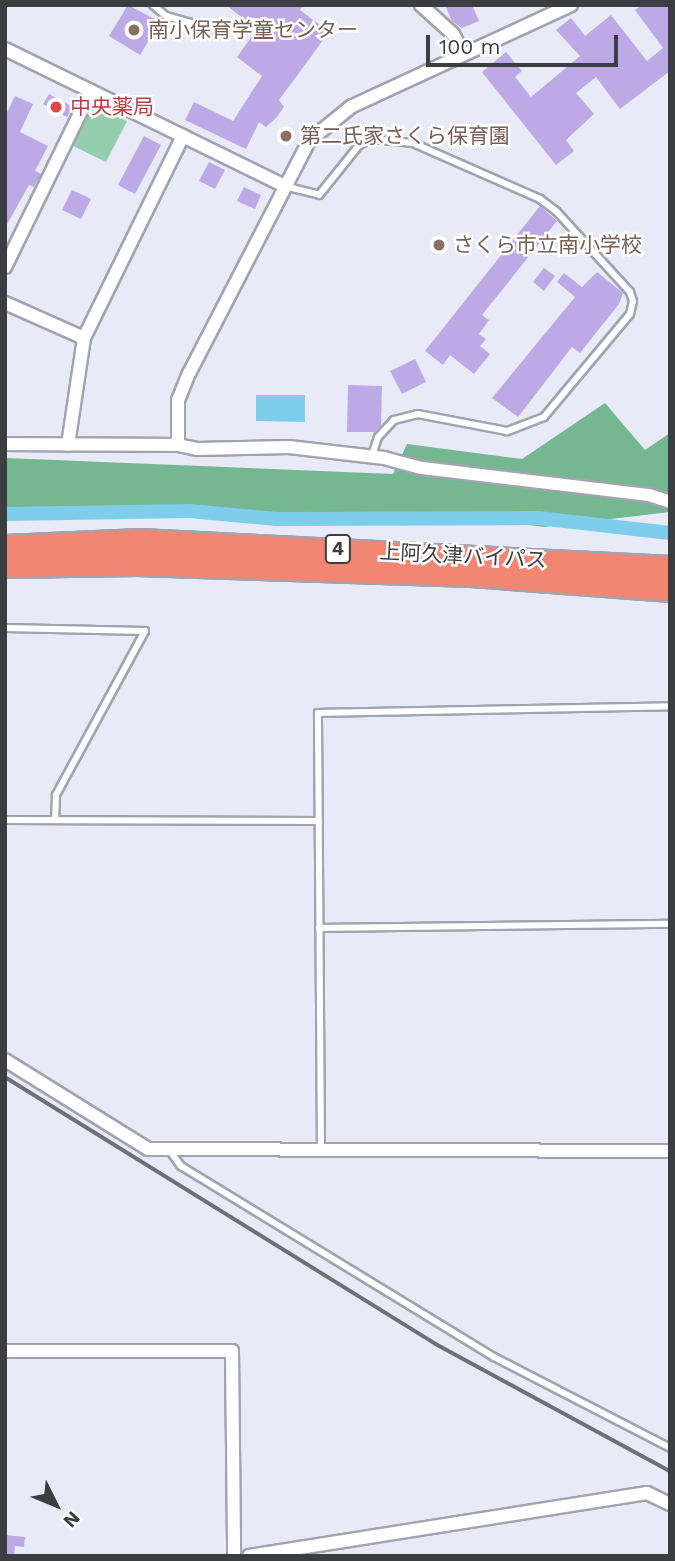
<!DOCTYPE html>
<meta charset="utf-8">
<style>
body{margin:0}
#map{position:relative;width:675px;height:1561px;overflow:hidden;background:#e8ebf7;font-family:"Work Sans","Noto Sans JP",sans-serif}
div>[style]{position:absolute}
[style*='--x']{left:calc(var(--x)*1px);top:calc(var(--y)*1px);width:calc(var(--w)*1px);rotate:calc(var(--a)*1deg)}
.green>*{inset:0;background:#94ceac}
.forest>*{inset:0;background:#74b791}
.water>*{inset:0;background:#7eceeb}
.canal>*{height:14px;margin:-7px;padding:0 7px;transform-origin:7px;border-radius:7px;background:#7eceeb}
.building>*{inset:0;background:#bca9e6}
.roads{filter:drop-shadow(2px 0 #a1a4af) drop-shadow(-2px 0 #a1a4af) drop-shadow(0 2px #a1a4af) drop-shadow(0 -2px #a1a4af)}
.lane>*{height:6px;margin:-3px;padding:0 3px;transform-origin:3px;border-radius:3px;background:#fff}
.street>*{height:12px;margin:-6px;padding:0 6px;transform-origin:6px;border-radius:6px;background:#fff}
.highway>*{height:23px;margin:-11.5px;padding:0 11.5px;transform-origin:11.5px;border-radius:11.5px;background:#f28672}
.rail>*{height:3.5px;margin:-1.75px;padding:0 1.75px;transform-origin:1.75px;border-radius:1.75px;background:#6e7077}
.dots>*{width:19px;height:19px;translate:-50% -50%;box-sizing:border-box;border:4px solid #fff;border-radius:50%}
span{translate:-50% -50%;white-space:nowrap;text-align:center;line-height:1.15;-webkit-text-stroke:5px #fff;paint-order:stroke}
.shield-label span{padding:2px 5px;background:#fff;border:2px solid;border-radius:5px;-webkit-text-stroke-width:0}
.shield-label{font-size:19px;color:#3b3d41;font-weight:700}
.education-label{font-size:21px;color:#785e54}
.left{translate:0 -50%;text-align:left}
.health-label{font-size:21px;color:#be3a42}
.street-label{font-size:21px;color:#3b3d41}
.frame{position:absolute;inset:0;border:7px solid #3b3d41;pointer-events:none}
.north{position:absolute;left:21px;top:1470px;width:70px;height:70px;-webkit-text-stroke:5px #fff;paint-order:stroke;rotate:133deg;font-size:19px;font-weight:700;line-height:28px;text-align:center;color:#3b3d41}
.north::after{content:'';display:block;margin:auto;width:24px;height:32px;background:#3b3d41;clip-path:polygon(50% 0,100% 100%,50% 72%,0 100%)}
.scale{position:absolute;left:426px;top:35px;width:192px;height:32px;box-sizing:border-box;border:4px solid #3b3d41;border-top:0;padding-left:9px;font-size:21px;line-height:24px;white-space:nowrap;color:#3b3d41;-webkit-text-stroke:5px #fff;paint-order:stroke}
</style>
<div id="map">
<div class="green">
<div style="clip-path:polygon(97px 107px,127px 121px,106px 162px,71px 145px,88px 110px)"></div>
</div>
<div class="forest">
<div style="clip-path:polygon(605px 403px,645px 450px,670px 433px,670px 512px,544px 527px,444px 514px,5px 509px,5px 458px,393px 474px,407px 444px,522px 459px)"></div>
</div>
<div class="water">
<div style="clip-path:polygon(256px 395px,305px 395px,305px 422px,256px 421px)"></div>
</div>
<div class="canal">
<div style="--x:5;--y:514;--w:185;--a:-0.9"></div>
<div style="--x:190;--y:511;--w:87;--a:5.3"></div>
<div style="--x:277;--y:519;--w:261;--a:-0.2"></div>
<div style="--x:538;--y:518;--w:133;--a:6.5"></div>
</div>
<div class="building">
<div style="clip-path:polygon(128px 5px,160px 22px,140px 55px,109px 36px)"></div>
<div style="clip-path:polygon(226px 5px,303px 5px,300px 10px,329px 32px,279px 100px,284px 107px,276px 118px,266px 127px,259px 122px,246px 149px,185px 120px,194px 102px,233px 121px,262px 76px,237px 57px,257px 29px)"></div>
<div style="clip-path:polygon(445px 5px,472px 5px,479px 21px,462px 28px,452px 21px)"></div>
<div style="clip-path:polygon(642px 5px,670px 5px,670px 71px,620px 109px,596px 77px,576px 93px,594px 114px,566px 140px,574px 151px,556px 165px,482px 72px,506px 52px,522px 71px,515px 77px,531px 97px,580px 56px,556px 30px,571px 18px,585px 36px,611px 15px,647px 61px,663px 48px,635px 10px)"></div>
<div style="clip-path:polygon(49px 94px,73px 107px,67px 117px,43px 104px)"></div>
<div style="clip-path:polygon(15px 96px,33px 104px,20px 132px,48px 146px,35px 171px,41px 174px,34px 187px,29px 185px,5px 228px,5px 117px)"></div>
<div style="clip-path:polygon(144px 136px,161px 145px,135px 194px,118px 185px)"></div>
<div style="clip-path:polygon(209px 162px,225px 170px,215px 189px,199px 181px)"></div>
<div style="clip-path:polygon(244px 187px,261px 195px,255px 209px,237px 201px)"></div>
<div style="clip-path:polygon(72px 190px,91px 199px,81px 219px,62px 210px)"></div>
<div style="clip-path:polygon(540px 206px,557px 221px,482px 315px,489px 320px,479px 334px,486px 339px,480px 346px,490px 354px,474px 374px,450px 355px,443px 365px,425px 351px)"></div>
<div style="clip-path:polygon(544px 268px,555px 276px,544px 291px,533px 282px)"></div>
<div style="clip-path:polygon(597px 272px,623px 293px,619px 304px,580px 353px,572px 347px,518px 417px,492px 398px,575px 297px,557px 282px,564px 273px,582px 287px)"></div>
<div style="clip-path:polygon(415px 359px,426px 382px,402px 394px,390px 371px)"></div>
<div style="clip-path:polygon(348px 385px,382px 386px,381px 426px,375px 432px,347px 432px)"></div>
<div style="clip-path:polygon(5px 1535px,25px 1537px,24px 1547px,15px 1546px,14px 1556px,5px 1556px)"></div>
</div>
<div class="roads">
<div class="lane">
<div style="--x:153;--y:5;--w:17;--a:40"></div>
<div style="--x:166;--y:16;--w:62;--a:15.8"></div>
<div style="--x:284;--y:186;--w:36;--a:14"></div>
<div style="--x:319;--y:195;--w:64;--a:-51.3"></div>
<div style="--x:359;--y:145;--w:14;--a:-25"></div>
<div style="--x:372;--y:139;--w:41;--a:5.6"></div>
<div style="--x:413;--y:143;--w:139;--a:23.8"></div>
<div style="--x:540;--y:199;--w:21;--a:37"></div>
<div style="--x:557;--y:212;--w:108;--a:47.6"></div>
<div style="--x:630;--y:292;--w:9;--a:72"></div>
<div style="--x:633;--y:301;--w:13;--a:103"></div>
<div style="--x:630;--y:314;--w:134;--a:129.9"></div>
<div style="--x:544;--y:417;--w:40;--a:159"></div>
<div style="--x:507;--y:431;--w:91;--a:-169.2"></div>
<div style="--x:418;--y:414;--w:25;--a:166"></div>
<div style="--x:394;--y:420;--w:23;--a:133"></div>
<div style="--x:378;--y:437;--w:20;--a:108"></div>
<div style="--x:5;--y:628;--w:140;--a:1.2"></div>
<div style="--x:145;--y:631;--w:187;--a:118.5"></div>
<div style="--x:56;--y:795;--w:25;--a:92"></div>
<div style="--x:5;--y:820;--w:314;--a:0.2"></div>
<div style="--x:319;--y:928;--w:351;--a:-0.7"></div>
<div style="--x:321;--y:1150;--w:437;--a:-90.4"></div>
<div style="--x:318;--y:713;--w:352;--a:-1.1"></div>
<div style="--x:170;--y:1151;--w:19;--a:54"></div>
<div style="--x:181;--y:1166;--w:367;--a:31.4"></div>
<div style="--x:494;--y:1357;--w:198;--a:27.3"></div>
</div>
<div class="street">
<div style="--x:421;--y:5;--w:43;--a:42.2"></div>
<div style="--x:453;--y:34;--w:22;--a:63"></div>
<div style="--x:571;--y:5;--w:241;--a:155.2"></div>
<div style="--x:352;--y:106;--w:55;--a:140.9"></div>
<div style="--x:309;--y:141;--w:261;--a:117.3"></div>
<div style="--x:189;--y:373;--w:29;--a:112"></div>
<div style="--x:178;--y:400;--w:45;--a:90"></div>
<div style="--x:178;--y:445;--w:19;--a:12"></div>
<div style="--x:197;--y:449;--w:92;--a:-1.2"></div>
<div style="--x:289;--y:447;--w:96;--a:6.6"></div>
<div style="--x:384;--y:458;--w:39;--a:15"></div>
<div style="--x:422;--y:468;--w:229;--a:6.8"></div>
<div style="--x:649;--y:495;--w:22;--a:18"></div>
<div style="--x:5;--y:49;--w:309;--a:26.1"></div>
<div style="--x:5;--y:267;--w:196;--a:-64"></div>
<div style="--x:5;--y:303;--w:86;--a:23.9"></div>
<div style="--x:5;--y:444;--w:173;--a:0.3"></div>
<div style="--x:68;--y:445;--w:108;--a:-81.5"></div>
<div style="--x:84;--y:338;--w:225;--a:-63.9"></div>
<div style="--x:5;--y:1060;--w:168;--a:31.9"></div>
<div style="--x:148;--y:1149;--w:522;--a:0.22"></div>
<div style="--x:5;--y:1351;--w:227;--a:0"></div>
<div style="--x:232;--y:1351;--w:205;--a:89.4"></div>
<div style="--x:249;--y:1556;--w:403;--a:-9"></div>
<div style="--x:647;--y:1493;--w:25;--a:26"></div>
</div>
<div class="highway">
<div style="--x:5;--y:547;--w:135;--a:-2.5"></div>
<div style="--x:140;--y:541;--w:531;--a:2.92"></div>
<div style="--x:5;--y:565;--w:132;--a:-0.9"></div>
<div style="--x:137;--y:563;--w:334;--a:1.9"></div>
<div style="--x:471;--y:574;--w:200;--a:4.3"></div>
</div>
</div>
<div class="rail">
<div style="--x:5;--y:1077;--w:507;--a:31.78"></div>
<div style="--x:436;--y:1344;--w:266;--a:28.5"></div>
</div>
<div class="dots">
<div style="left:134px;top:30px;background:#8d6e63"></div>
<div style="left:56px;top:107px;background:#e0444e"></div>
<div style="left:286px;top:136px;background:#8d6e63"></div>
<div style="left:439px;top:245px;background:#8d6e63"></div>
</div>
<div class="shield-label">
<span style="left:338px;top:549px">4</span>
</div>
<div class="education-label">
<span class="left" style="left:148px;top:30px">南小保育学童センター</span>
<span class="left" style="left:300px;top:136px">第二氏家さくら保育園</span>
<span class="left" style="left:453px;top:245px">さくら市立南小学校</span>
</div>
<div class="health-label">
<span class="left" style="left:70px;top:107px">中央薬局</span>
</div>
<div class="street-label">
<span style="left:463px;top:556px;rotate:3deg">上阿久津バイパス</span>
</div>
<div class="frame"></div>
<div class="north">N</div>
<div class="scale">100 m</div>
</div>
